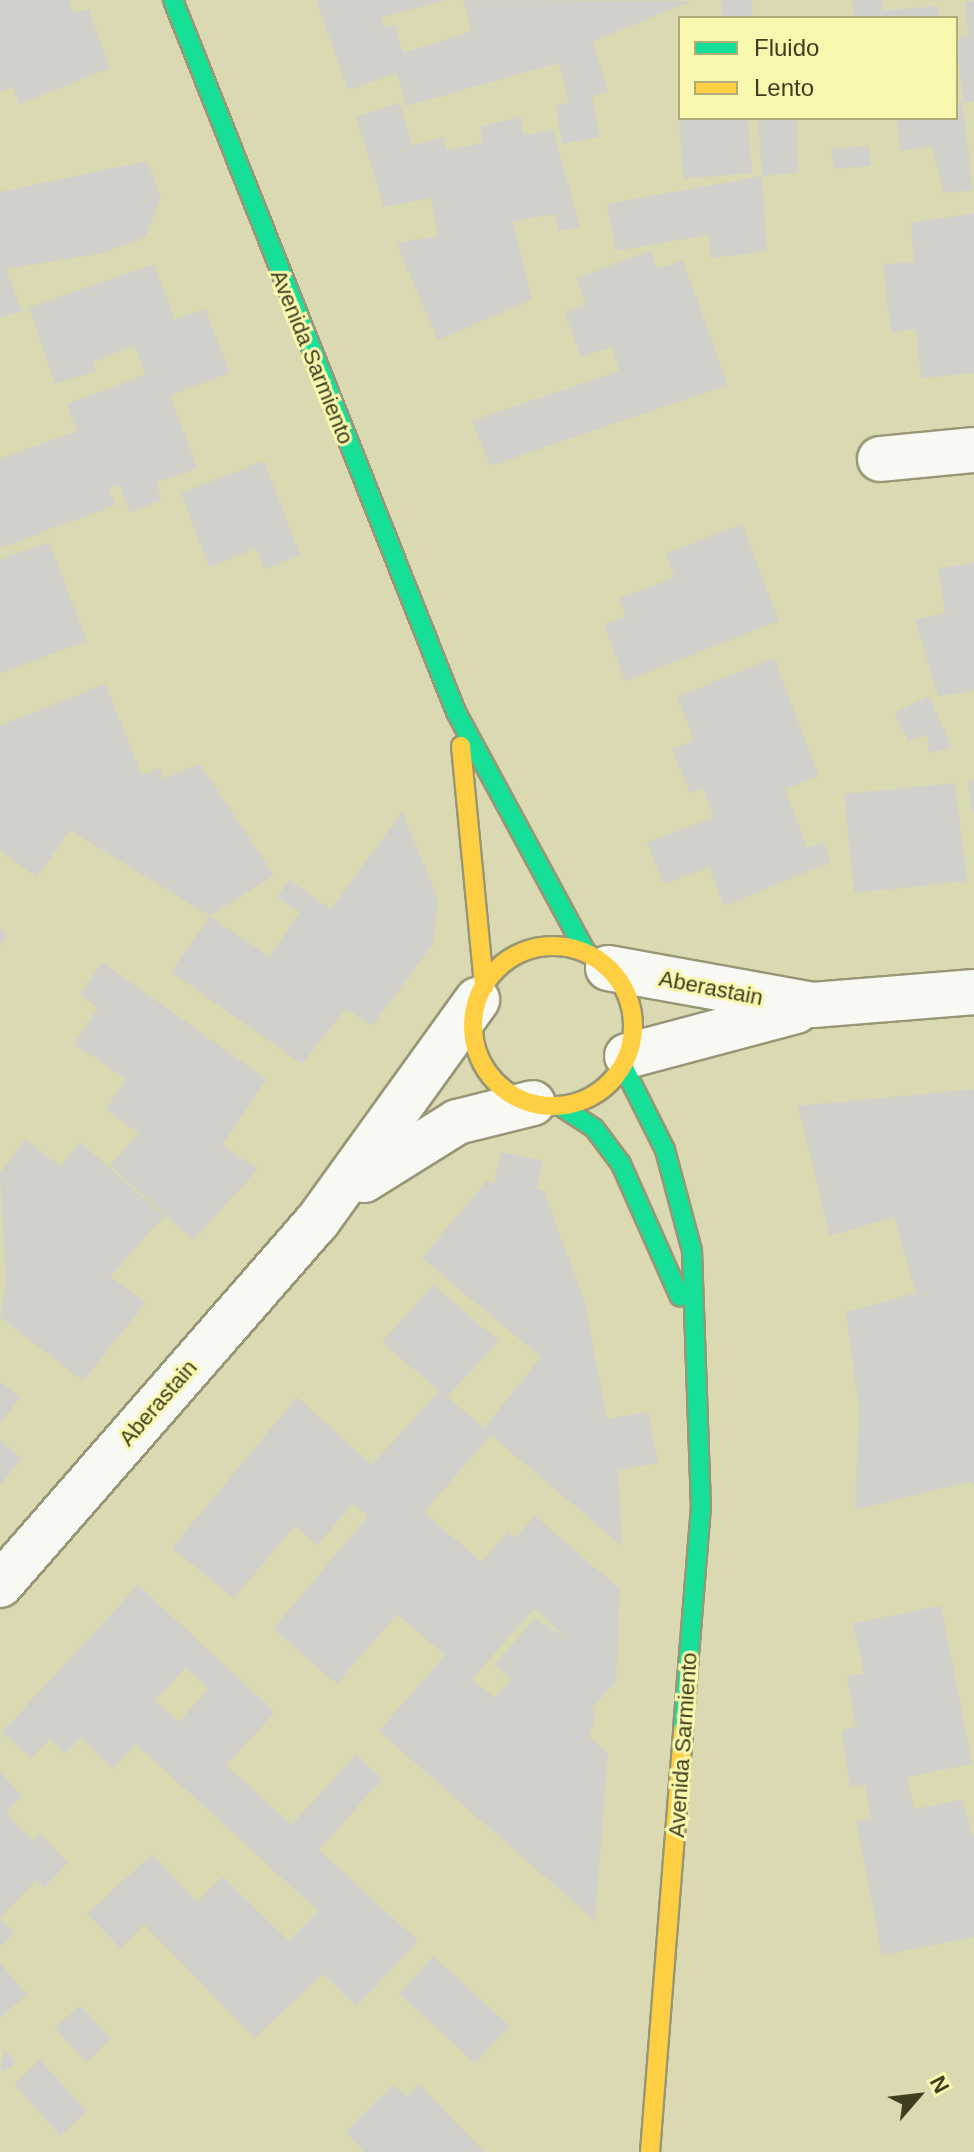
<!DOCTYPE html>
<style>
body{margin:0}
#map{position:relative;width:974px;height:2152px;overflow:hidden;background:#dad9b1;font-family:Helvetica,sans-serif}
div>[style]{position:absolute}
[style*='--x']{left:calc(var(--x)*1px);top:calc(var(--y)*1px);width:calc(var(--w)*1px);rotate:calc(var(--a)*1deg)}
.building>*{inset:0;background:#d2d0cb}
.roads{filter:drop-shadow(2px 0 #979676) drop-shadow(-2px 0 #979676) drop-shadow(0 2px #979676) drop-shadow(0 -2px #979676)}
.street>*{height:44px;margin:-22px;padding:0 22px;transform-origin:22px;border-radius:22px;background:#f9f9f3}
.fast>*{height:18px;margin:-9px;padding:0 9px;transform-origin:9px;border-radius:9px;background:#16e098}
.slow>*{height:18px;margin:-9px;padding:0 9px;transform-origin:9px;border-radius:9px;background:#ffcf43}
.slow>.ring{margin:-9px;padding:0;box-sizing:content-box;background:none;border:18px solid #ffcf43;border-radius:50%}
span{translate:-50% -50%;white-space:nowrap;text-align:center;line-height:1.15;-webkit-text-stroke:6px #f8f7ad;paint-order:stroke}
.street-label{font-size:22px;color:#3f3e20}
.legend{position:absolute;left:678px;top:16px;width:280px;height:104px;box-sizing:border-box;background:#f8f7ad;border:2px solid #aead75;margin:0;padding:10px 14px;list-style:none;font-size:24px;color:#3f3e20}
.legend li{display:flex;align-items:center;gap:16px;height:40px}
.legend b{width:40px;border:2px solid #aead75}
.north{position:absolute;left:878px;top:2056px;width:80px;height:80px;-webkit-text-stroke:6px #f8f7ad;paint-order:stroke;rotate:62deg;font-size:22px;font-weight:700;line-height:32px;text-align:center;color:#3f3e20}
.north::after{content:'';display:block;margin:auto;width:28px;height:36px;background:#3f3e20;clip-path:polygon(50% 0,100% 100%,50% 72%,0 100%)}
</style>
<div id="map">
<div class="building">
<div style="clip-path:polygon(0 0,69px 0,74px 13px,88px 9px,110px 68px,19px 104px,13px 87px,0 92px)"></div>
<div style="clip-path:polygon(316px 0,446px 0,382px 17px,384px 28px,395px 25px,403px 53px,472px 31px,463px 0,692px 1px,593px 41px,608px 91px,592px 96px,600px 137px,562px 144px,555px 106px,569px 102px,559px 63px,406px 106px,397px 73px,348px 90px)"></div>
<div style="clip-path:polygon(721px 0,752px 0,753px 18px,722px 18px)"></div>
<div style="clip-path:polygon(852px 0,882px 0,883px 11px,938px 6px,939px 18px,847px 18px,854px 15px)"></div>
<div style="clip-path:polygon(974px 1px,974px 101px,963px 103px,956px 38px,968px 36px,965px 2px)"></div>
<div style="clip-path:polygon(962px 101px,973px 190px,944px 193px,932px 147px,900px 151px,897px 118px,956px 118px,956px 102px)"></div>
<div style="clip-path:polygon(400px 102px,412px 146px,443px 137px,446px 150px,483px 143px,480px 127px,520px 116px,523px 135px,553px 130px,580px 227px,558px 231px,555px 214px,513px 221px,532px 299px,438px 340px,396px 243px,438px 236px,431px 198px,384px 207px,356px 117px)"></div>
<div style="clip-path:polygon(679px 118px,748px 118px,752px 173px,683px 179px)"></div>
<div style="clip-path:polygon(771px 118px,797px 118px,798px 172px,762px 176px,767px 251px,712px 258px,708px 235px,616px 251px,607px 204px,762px 176px,758px 119px)"></div>
<div style="clip-path:polygon(869px 146px,871px 166px,834px 169px,831px 149px)"></div>
<div style="clip-path:polygon(147px 161px,161px 198px,145px 237px,104px 253px,6px 269px,22px 311px,0 318px,0 192px)"></div>
<div style="clip-path:polygon(974px 213px,974px 373px,921px 378px,916px 329px,891px 333px,883px 264px,914px 262px,911px 223px)"></div>
<div style="clip-path:polygon(651px 251px,657px 269px,683px 261px,728px 385px,490px 466px,472px 421px,619px 371px,612px 347px,581px 357px,565px 313px,586px 304px,576px 278px)"></div>
<div style="clip-path:polygon(154px 264px,175px 320px,205px 309px,230px 373px,170px 395px,197px 468px,157px 483px,161px 500px,130px 512px,119px 485px,109px 489px,115px 505px,0 548px,0 459px,77px 431px,67px 404px,145px 375px,135px 345px,93px 362px,96px 371px,55px 384px,29px 308px)"></div>
<div style="clip-path:polygon(264px 461px,300px 555px,265px 569px,256px 548px,209px 567px,181px 493px)"></div>
<div style="clip-path:polygon(742px 524px,779px 621px,625px 681px,604px 625px,626px 617px,618px 599px,675px 577px,665px 554px)"></div>
<div style="clip-path:polygon(49px 542px,87px 641px,0 673px,0 560px)"></div>
<div style="clip-path:polygon(974px 563px,974px 691px,938px 696px,915px 619px,945px 614px,938px 568px)"></div>
<div style="clip-path:polygon(774px 658px,819px 776px,785px 789px,807px 848px,824px 842px,831px 862px,724px 906px,709px 867px,664px 884px,647px 843px,714px 817px,703px 788px,690px 794px,672px 749px,694px 741px,677px 697px)"></div>
<div style="clip-path:polygon(105px 684px,142px 775px,160px 768px,163px 779px,200px 764px,274px 875px,210px 916px,70px 830px,37px 877px,0 851px,0 726px)"></div>
<div style="clip-path:polygon(929px 696px,952px 748px,929px 753px,927px 734px,908px 741px,895px 713px)"></div>
<div style="clip-path:polygon(974px 780px,974px 813px,972px 813px,968px 781px)"></div>
<div style="clip-path:polygon(955px 783px,967px 881px,854px 893px,844px 794px)"></div>
<div style="clip-path:polygon(402px 812px,438px 899px,433px 944px,372px 1026px,346px 1008px,302px 1064px,171px 972px,210px 916px,270px 957px,300px 912px,277px 897px,289px 880px,331px 909px)"></div>
<div style="clip-path:polygon(0 929px,8px 935px,0 946px)"></div>
<div style="clip-path:polygon(102px 962px,266px 1079px,222px 1145px,258px 1169px,193px 1240px,110px 1165px,139px 1133px,105px 1110px,126px 1079px,74px 1044px,98px 1008px,80px 995px)"></div>
<div style="clip-path:polygon(974px 1089px,974px 1487px,971px 1481px,855px 1510px,859px 1409px,846px 1312px,916px 1293px,894px 1217px,830px 1236px,798px 1106px)"></div>
<div style="clip-path:polygon(25px 1139px,60px 1166px,80px 1142px,164px 1216px,110px 1277px,146px 1302px,83px 1381px,0 1317px,6px 1284px,0 1173px)"></div>
<div style="clip-path:polygon(evenodd,501px 1152px,543px 1161px,537px 1189px,544px 1191px,585px 1303px,607px 1419px,648px 1412px,658px 1463px,618px 1470px,622px 1546px,491px 1435px,424px 1512px,481px 1562px,508px 1532px,515px 1538px,535px 1516px,620px 1589px,616px 1682px,591px 1709px,596px 1714px,589px 1737px,608px 1753px,595px 1921px,379px 1731px,445px 1655px,397px 1614px,337px 1684px,273px 1629px,368px 1516px,353px 1504px,317px 1545px,295px 1526px,234px 1598px,172px 1548px,297px 1397px,372px 1465px,439px 1391px,382px 1342px,433px 1285px,499px 1341px,447px 1397px,484px 1428px,541px 1357px,422px 1258px,486px 1181px,494px 1183px,501px 1152px,534px 1609px,569px 1640px,535px 1618px,494px 1665px,511px 1679px,495px 1698px,472px 1679px,534px 1609px)"></div>
<div style="clip-path:polygon(0 1382px,20px 1397px,0 1424px)"></div>
<div style="clip-path:polygon(0 1440px,22px 1458px,0 1485px)"></div>
<div style="clip-path:polygon(evenodd,138px 1585px,275px 1712px,226px 1765px,292px 1825px,356px 1754px,382px 1779px,319px 1850px,418px 1941px,356px 2007px,323px 1974px,254px 2038px,144px 1924px,121px 1949px,87px 1914px,152px 1854px,197px 1902px,223px 1877px,289px 1941px,318px 1911px,136px 1744px,113px 1769px,81px 1738px,65px 1754px,50px 1739px,31px 1758px,2px 1732px,138px 1585px,186px 1668px,208px 1689px,179px 1722px,155px 1700px,186px 1668px)"></div>
<div style="clip-path:polygon(941px 1606px,972px 1764px,907px 1777px,914px 1809px,962px 1800px,974px 1838px,974px 1937px,882px 1955px,856px 1821px,871px 1818px,865px 1784px,850px 1787px,841px 1730px,856px 1727px,847px 1676px,864px 1674px,853px 1623px)"></div>
<div style="clip-path:polygon(0 1772px,23px 1796px,6px 1813px,33px 1841px,40px 1833px,68px 1863px,44px 1888px,36px 1880px,0 1918px,14px 1933px,0 1947px)"></div>
<div style="clip-path:polygon(433px 1956px,510px 2026px,475px 2063px,399px 1994px)"></div>
<div style="clip-path:polygon(0 1963px,27px 1994px,0 2018px)"></div>
<div style="clip-path:polygon(80px 2005px,111px 2039px,86px 2062px,55px 2028px)"></div>
<div style="clip-path:polygon(4px 2049px,16px 2062px,4px 2072px,0 2068px)"></div>
<div style="clip-path:polygon(40px 2060px,87px 2111px,60px 2136px,14px 2084px)"></div>
<div style="clip-path:polygon(419px 2084px,484px 2152px,364px 2152px,345px 2132px,393px 2085px,407px 2097px)"></div>
</div>
<div class="roads">
<div class="street">
<div style="--x:880;--y:459;--w:94;--a:-5.5"></div>
<div style="--x:608;--y:968;--w:208;--a:10.2"></div>
<div style="--x:813;--y:1005;--w:162;--a:-4.6"></div>
<div style="--x:627;--y:1056;--w:175;--a:-14.9"></div>
<div style="--x:364;--y:1180;--w:110;--a:-31.9"></div>
<div style="--x:457;--y:1122;--w:78;--a:-14"></div>
<div style="--x:0;--y:1585;--w:482;--a:-48.9"></div>
<div style="--x:317;--y:1222;--w:274;--a:-54.2"></div>
</div>
<div class="fast">
<div style="--x:173;--y:0;--w:766;--a:68.32"></div>
<div style="--x:456;--y:712;--w:273;--a:61.6"></div>
<div style="--x:623;--y:1066;--w:94;--a:63.4"></div>
<div style="--x:665;--y:1150;--w:105;--a:75"></div>
<div style="--x:692;--y:1251;--w:255;--a:88"></div>
<div style="--x:701;--y:1506;--w:225;--a:94.6"></div>
<div style="--x:560;--y:1106;--w:40;--a:32.9"></div>
<div style="--x:594;--y:1128;--w:45;--a:53.1"></div>
<div style="--x:621;--y:1164;--w:145;--a:66.1"></div>
</div>
<div class="slow">
<div style="--x:461;--y:746;--w:242;--a:84.5"></div>
<div class="ring" style="left:473px;top:946px;width:142px;height:142px"></div>
<div style="--x:650;--y:2152;--w:423;--a:-85.5"></div>
</div>
</div>
<div class="street-label">
<span style="left:312px;top:357px;rotate:68deg">Avenida Sarmiento</span>
<span style="left:711px;top:988px;rotate:11deg">Aberastain</span>
<span style="left:158px;top:1403px;rotate:-49deg">Aberastain</span>
<span style="left:683px;top:1745px;rotate:-86deg">Avenida Sarmiento</span>
</div>
<ul class="legend">
<li><b style="height:10px;background:#16e098"></b>Fluido</li>
<li><b style="height:10px;background:#ffcf43"></b>Lento</li>
</ul>
<div class="north">N</div>
</div>
